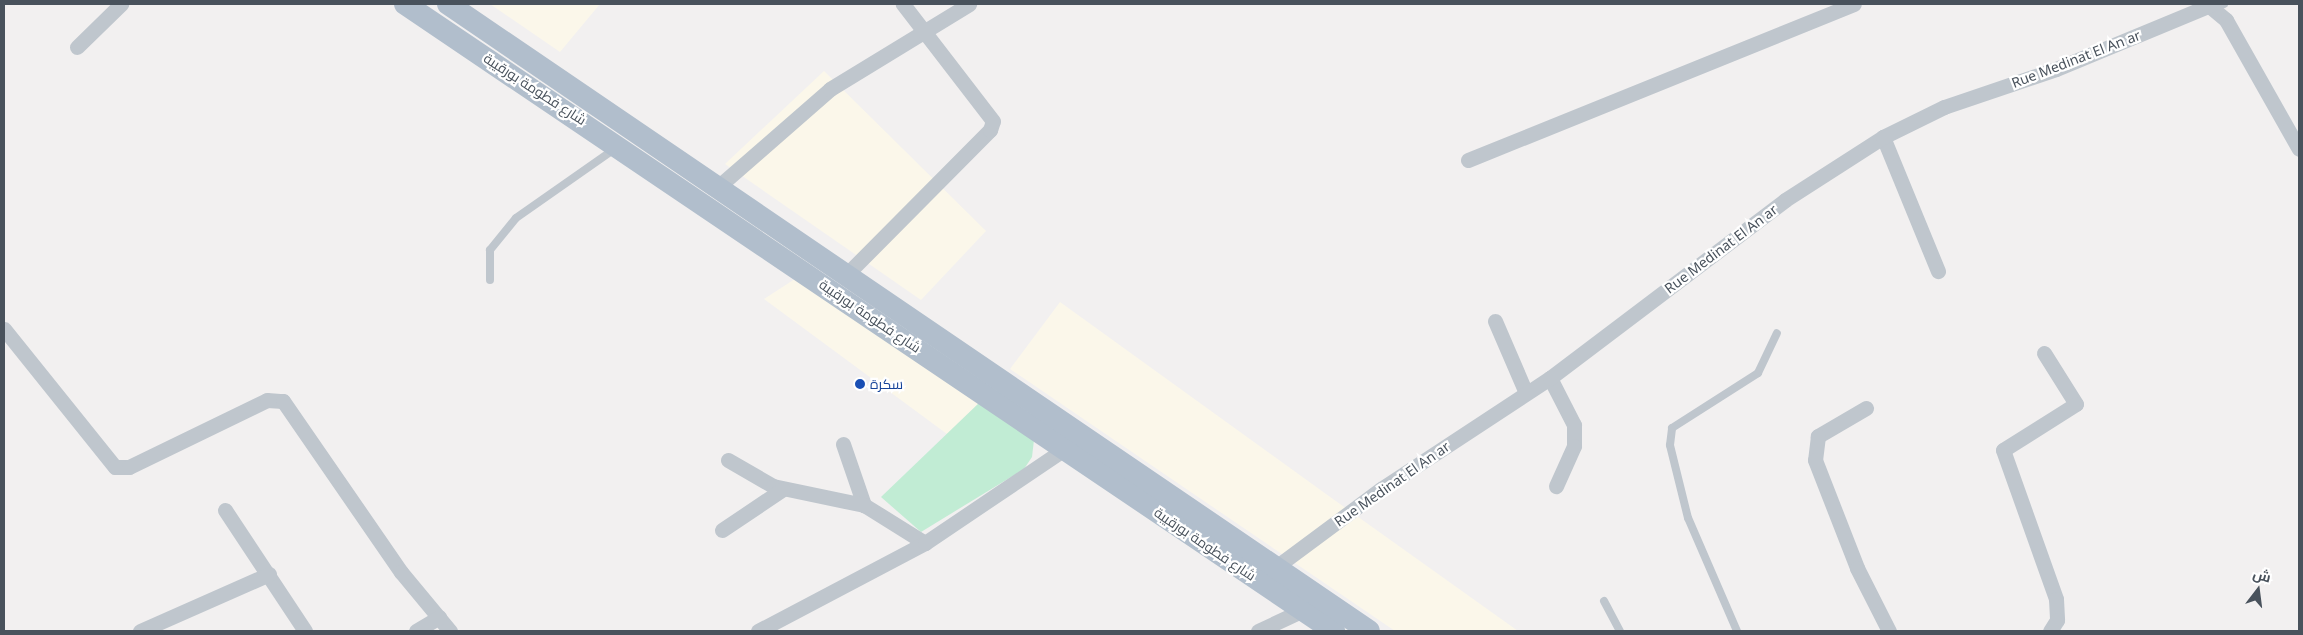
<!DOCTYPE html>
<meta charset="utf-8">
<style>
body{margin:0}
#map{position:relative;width:2303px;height:635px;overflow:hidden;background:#f2f0f0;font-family:"Noto Sans",Cairo,sans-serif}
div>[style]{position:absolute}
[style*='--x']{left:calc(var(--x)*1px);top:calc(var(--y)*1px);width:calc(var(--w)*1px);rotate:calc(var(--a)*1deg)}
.commercial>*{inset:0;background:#fbf7ea}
.green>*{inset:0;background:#c1ecd4}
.lane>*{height:8px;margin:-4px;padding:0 4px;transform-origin:4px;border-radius:4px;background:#bfc6cd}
.street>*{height:15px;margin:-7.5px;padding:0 7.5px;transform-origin:7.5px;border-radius:7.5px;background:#bfc6cd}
.primary>*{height:22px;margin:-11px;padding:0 11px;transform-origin:11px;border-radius:11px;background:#b1becc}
.dots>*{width:14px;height:14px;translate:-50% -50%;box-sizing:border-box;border:2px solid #fff;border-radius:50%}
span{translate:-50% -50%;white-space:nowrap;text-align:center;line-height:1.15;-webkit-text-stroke:4.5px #fff;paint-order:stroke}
.street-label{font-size:14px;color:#49525c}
.transit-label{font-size:14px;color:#164399}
.left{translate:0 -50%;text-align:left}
.frame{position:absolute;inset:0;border:5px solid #49525c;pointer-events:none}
.north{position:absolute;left:2233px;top:565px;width:50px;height:50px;-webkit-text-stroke:4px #fff;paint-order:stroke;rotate:15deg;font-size:14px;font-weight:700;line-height:20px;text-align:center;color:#49525c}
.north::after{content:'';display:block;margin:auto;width:18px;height:22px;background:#49525c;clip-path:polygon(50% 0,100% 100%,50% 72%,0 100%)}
</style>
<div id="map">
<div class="commercial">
<div style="clip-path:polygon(490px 4px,600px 4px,560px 52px)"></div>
<div style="clip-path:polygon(824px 71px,986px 231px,921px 300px,725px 164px)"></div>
<div style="clip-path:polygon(798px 277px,980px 402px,947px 434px,764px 299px)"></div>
<div style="clip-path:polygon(1060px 302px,1326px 494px,1518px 631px,1395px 631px,1010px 369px)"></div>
</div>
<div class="green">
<div style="clip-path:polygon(980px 402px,1034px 440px,1032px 457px,1024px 469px,921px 532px,881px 497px)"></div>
</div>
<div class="lane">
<div style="--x:2211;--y:9;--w:14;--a:-21"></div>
<div style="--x:490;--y:280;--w:30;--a:-90"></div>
<div style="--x:490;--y:250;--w:41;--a:-50.9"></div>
<div style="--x:516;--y:218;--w:122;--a:-35"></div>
<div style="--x:1604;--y:601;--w:34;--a:62"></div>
<div style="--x:1737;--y:631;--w:123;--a:-113.4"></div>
<div style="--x:1688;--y:518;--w:75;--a:-103.9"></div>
<div style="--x:1670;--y:445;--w:17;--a:-83"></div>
<div style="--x:1672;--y:428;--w:102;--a:-32.6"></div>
<div style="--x:1758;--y:373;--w:44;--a:-64.6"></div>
</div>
<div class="street">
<div style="--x:2207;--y:4;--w:25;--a:40"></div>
<div style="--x:2226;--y:20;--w:148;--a:60.5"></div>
<div style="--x:77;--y:47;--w:62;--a:-44.3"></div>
<div style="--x:1883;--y:137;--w:145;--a:67.7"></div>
<div style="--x:1468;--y:160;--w:416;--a:-22"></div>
<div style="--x:719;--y:186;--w:147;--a:-41.1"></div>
<div style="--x:830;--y:89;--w:163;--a:-31.4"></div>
<div style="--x:845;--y:276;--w:206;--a:-45.2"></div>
<div style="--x:990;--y:130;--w:9;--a:-72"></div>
<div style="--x:993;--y:121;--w:148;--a:-127.6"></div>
<div style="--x:1495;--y:321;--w:78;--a:66.7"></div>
<div style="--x:4;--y:329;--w:177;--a:51.2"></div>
<div style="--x:115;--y:467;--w:14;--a:0"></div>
<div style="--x:129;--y:467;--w:153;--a:-25.9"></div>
<div style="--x:267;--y:400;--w:16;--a:4"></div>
<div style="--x:283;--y:401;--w:208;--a:55.4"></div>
<div style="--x:401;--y:572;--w:77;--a:50.3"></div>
<div style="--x:2044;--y:353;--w:60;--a:57.9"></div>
<div style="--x:2076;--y:404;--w:86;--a:147.8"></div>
<div style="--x:2003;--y:450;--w:158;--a:70.4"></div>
<div style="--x:2056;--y:599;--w:21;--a:87"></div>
<div style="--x:2057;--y:620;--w:13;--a:122"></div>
<div style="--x:1550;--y:378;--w:53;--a:62.9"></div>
<div style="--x:1574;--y:425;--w:21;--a:90"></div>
<div style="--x:1574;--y:446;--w:44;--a:114.2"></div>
<div style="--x:1866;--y:408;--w:56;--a:149.7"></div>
<div style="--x:1818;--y:436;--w:24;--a:97"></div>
<div style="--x:1815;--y:460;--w:116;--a:68.7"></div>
<div style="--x:1857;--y:568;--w:71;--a:63.1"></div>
<div style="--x:843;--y:444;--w:65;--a:71"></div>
<div style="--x:864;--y:505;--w:72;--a:31.9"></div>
<div style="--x:728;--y:460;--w:52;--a:30"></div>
<div style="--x:773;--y:486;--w:93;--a:11.8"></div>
<div style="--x:225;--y:510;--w:145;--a:56.5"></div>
<div style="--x:722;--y:530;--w:73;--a:-33.9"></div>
<div style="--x:1276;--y:567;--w:131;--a:-36.6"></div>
<div style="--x:1381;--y:489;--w:202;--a:-33.3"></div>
<div style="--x:1550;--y:378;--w:295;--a:-37.1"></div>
<div style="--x:1785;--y:200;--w:117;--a:-32.7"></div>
<div style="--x:1883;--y:137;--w:68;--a:-26.2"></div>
<div style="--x:1944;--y:107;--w:118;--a:-18.7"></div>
<div style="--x:2056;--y:69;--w:165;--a:-22.5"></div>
<div style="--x:140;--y:631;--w:141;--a:-23.8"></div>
<div style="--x:416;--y:631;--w:27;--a:-31"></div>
<div style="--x:758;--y:631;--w:189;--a:-27.8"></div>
<div style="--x:925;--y:543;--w:177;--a:-34"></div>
<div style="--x:1258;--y:631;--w:50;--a:-25"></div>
</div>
<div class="primary">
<div style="--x:405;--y:4;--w:1121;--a:34.02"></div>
<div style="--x:448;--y:4;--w:1114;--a:34.25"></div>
</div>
<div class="dots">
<div style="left:860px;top:384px;background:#1a4fb4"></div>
</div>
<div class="street-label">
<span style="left:2076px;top:59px;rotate:-21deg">Rue Medinat El An ar</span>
<span style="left:535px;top:89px;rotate:33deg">شارع فطومة بورقيبة</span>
<span style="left:1721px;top:249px;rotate:-37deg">Rue Medinat El An ar</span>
<span style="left:870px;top:316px;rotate:34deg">شارع فطومة بورقيبة</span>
<span style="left:1392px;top:484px;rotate:-35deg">Rue Medinat El An ar</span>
<span style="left:1205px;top:544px;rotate:34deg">شارع فطومة بورقيبة</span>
</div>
<div class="transit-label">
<span class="left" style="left:870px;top:384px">سكرة</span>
</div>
<div class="frame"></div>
<div class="north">ش</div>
</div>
